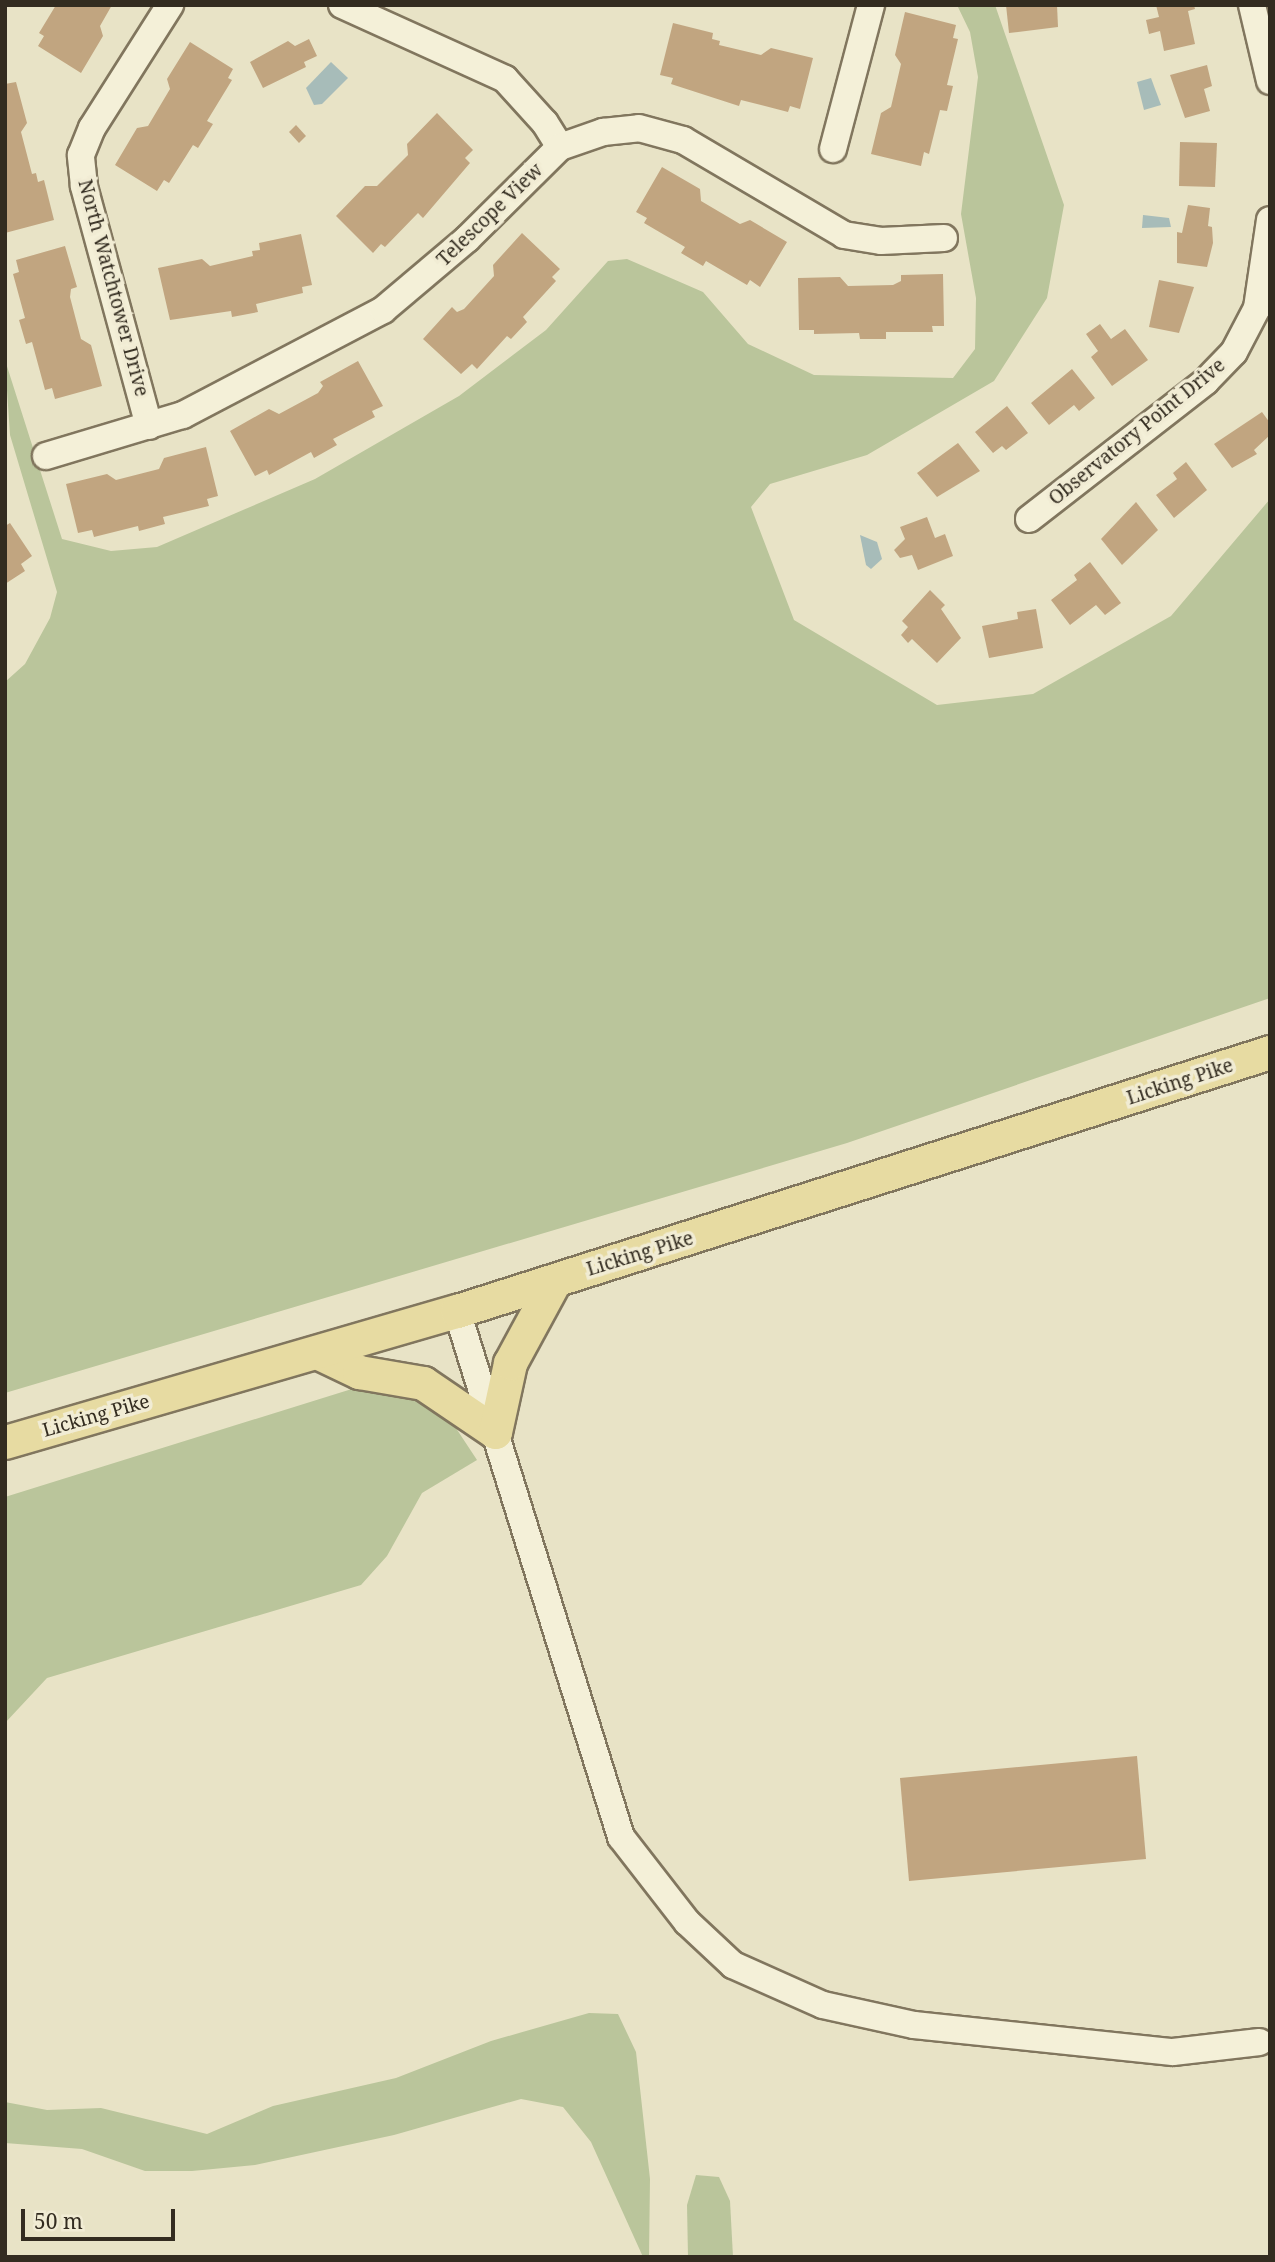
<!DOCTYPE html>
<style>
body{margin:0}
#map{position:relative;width:1275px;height:2262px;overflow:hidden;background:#e8e3c6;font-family:"Noto Serif",serif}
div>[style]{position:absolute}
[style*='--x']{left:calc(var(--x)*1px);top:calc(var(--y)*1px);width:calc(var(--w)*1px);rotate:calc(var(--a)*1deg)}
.green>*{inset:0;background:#bac59b}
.water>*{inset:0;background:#a7bcb9}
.building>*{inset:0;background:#c1a580}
.roads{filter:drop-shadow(2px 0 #81765e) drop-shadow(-2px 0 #81765e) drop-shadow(0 2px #81765e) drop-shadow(0 -2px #81765e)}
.minor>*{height:26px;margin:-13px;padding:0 13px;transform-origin:13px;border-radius:13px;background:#f4f0d8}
.major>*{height:33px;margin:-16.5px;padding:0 16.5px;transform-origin:16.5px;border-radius:16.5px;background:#e7dba2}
span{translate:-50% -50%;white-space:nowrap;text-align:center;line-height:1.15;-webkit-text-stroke:7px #f1ecd4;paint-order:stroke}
.street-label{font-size:19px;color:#332c20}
.frame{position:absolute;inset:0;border:7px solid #332c20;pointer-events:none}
.scale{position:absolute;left:21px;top:2209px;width:154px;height:32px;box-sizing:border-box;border:4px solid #332c20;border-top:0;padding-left:9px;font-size:21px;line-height:24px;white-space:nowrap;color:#332c20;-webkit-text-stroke:5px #f1ecd4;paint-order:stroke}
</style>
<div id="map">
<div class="green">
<div style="clip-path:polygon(957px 5px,995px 5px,1064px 205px,1047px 298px,994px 381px,867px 455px,770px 484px,751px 507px,794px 620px,937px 705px,1033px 694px,1171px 616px,1270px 499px,1270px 998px,847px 1143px,5px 1393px,5px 682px,25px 664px,50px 618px,57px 592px,10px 435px,5px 360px,62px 539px,111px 551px,157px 547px,315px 479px,459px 396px,546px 330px,608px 261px,627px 259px,703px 292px,748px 344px,814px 375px,953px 378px,975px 349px,976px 298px,961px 214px,978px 77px,970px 32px)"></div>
<div style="clip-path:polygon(355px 1388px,408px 1388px,446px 1413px,477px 1460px,422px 1493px,387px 1556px,361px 1585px,47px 1678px,5px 1723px,5px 1497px)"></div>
<div style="clip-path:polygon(589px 2013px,618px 2014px,636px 2052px,650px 2179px,649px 2257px,643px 2257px,591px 2142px,563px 2107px,521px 2099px,394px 2135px,255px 2165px,192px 2171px,145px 2171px,82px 2149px,5px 2143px,5px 2102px,47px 2110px,101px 2108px,207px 2134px,273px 2106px,396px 2078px,491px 2041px)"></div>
<div style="clip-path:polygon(696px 2175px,719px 2177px,730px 2201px,733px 2257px,688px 2257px,687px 2205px)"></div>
</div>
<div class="water">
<div style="clip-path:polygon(331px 62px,348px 78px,322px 104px,314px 105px,306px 88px)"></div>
<div style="clip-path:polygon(1151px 78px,1161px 105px,1144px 110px,1137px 82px)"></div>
<div style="clip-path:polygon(1143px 215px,1169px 218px,1171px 227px,1142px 228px)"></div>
<div style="clip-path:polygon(860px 535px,877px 542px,882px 559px,871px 569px,866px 565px)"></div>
</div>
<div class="building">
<div style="clip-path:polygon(56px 5px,112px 5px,100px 26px,103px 36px,81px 73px,38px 46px,44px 36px,39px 33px)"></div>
<div style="clip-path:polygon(1006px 5px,1057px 5px,1058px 27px,1009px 33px)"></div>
<div style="clip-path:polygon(1156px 5px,1194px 5px,1195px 9px,1188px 11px,1195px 44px,1164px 51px,1160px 31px,1149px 34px,1146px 20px,1159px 17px)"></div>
<div style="clip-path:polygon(905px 12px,956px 25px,953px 38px,958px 39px,947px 85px,953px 86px,947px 111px,940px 110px,929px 154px,924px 152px,921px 166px,871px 154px,881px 113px,891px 107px,901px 64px,895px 55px)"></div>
<div style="clip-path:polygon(673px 23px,713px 33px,712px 39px,720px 41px,719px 45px,761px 55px,771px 48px,813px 58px,800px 109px,790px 106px,788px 112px,741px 100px,739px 106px,671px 84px,673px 78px,660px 75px)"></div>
<div style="clip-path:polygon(309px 39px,317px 56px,304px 62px,306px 67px,263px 88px,250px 62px,288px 41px,295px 46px)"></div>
<div style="clip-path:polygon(190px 42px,233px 69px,228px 78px,232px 80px,207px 121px,213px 124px,198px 148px,193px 145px,169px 183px,164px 180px,157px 191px,115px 165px,137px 128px,148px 126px,170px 89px,167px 79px)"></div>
<div style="clip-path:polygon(1207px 65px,1212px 86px,1204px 89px,1210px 111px,1185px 118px,1170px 75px)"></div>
<div style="clip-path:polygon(16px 82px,27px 123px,21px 132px,32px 174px,36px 173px,38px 182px,44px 180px,54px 220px,5px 233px,5px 84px)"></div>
<div style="clip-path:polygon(437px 113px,473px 150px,465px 158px,470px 163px,423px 218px,418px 213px,385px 247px,381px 244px,373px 253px,336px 216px,365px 186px,377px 186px,408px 155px,407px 144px)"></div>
<div style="clip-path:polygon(296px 125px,306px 136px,299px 143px,289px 132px)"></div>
<div style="clip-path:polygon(1180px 142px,1217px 143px,1215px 187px,1179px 186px)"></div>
<div style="clip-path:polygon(662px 167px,700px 189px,701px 201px,740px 224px,750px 220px,787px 242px,760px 287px,750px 280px,747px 285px,706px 261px,703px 266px,681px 253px,685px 247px,644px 223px,647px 218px,636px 212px)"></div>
<div style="clip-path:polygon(1188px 205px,1210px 208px,1208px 226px,1212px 227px,1213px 243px,1207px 267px,1177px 263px,1177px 232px,1182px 233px)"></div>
<div style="clip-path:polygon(522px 233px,560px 269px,552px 277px,556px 281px,523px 317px,527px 322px,511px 339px,507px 336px,477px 369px,472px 364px,461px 374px,423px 339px,452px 307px,457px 312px,464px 309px,494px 276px,493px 265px)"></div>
<div style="clip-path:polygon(301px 234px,312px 285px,302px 287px,303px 293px,256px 304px,258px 312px,232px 317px,231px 311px,170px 320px,158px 268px,202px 259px,210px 266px,253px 256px,252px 251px,260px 250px,259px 243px)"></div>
<div style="clip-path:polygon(65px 246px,77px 287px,71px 289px,70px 297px,81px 339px,91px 345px,102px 386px,55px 399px,52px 388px,45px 390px,32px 342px,26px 344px,19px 320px,25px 318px,13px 274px,19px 272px,16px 260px)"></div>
<div style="clip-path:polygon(943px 274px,944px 326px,932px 326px,933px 332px,886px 332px,886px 339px,860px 339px,859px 333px,814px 334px,814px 330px,799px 330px,798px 278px,840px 277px,848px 286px,893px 285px,901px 281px,901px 275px)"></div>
<div style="clip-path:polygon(1159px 280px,1194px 287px,1179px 333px,1149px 327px)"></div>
<div style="clip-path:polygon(1100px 324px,1111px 339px,1125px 329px,1148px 360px,1112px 386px,1091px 357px,1098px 351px,1086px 334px)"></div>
<div style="clip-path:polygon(358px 361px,383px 406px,372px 411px,375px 417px,333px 439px,337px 445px,314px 458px,311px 452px,269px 475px,267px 470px,255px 476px,230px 431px,269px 409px,279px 414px,318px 393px,323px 386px,320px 382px)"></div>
<div style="clip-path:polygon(1072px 369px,1095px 398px,1079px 411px,1074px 405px,1049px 425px,1031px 403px)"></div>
<div style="clip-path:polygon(1007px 406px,1028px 433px,1006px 450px,1002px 446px,993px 453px,975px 432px)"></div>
<div style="clip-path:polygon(1262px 412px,1270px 423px,1270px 435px,1254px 450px,1257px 454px,1232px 468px,1214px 444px)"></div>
<div style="clip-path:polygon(958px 443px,980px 471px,937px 497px,917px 473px)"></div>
<div style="clip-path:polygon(206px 447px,218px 496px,207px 499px,209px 506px,163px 517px,165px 524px,139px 531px,138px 526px,94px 537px,92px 530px,78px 533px,66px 484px,107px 474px,116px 480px,159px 469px,164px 458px)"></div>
<div style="clip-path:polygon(1186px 462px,1207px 490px,1174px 518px,1156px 495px,1177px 479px,1173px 473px)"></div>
<div style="clip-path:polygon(1136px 502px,1158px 530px,1122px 565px,1101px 539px)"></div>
<div style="clip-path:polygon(927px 517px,935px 538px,945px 534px,953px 556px,918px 570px,912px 555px,900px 558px,894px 550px,905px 539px,900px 527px)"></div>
<div style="clip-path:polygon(10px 523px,32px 556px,21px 564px,25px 571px,5px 584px,5px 526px)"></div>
<div style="clip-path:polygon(1090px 562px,1121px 603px,1105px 615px,1096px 605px,1070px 625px,1051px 600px,1077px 580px,1074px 575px)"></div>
<div style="clip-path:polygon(930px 590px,945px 605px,941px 609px,961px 638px,937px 663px,912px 639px,908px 643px,901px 635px,908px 627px,902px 621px)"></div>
<div style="clip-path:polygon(1036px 609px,1043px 648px,989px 658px,982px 626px,1018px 619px,1017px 612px)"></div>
<div style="clip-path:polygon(1137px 1756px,1146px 1859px,909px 1881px,900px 1778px)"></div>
</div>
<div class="roads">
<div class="minor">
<div style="--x:342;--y:5;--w:179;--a:24.4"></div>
<div style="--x:505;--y:79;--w:59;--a:47.7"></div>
<div style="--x:545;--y:123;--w:28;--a:58"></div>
<div style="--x:1252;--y:5;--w:78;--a:76.7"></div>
<div style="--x:833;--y:149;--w:149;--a:-75.2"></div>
<div style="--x:149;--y:426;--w:249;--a:-105.2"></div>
<div style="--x:84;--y:186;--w:31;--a:-96"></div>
<div style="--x:81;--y:155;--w:29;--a:-68"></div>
<div style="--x:92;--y:128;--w:146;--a:-57.6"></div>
<div style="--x:46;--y:456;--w:143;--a:-16.7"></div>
<div style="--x:183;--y:415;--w:226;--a:-27.7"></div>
<div style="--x:383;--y:310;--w:110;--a:-40.2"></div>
<div style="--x:467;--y:239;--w:131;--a:-44.7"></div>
<div style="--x:560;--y:147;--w:46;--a:-19.2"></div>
<div style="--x:603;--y:132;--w:36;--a:-6"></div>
<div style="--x:639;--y:128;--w:46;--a:15.3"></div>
<div style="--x:683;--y:140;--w:187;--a:30.5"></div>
<div style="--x:844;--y:235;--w:37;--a:9"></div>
<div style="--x:881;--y:241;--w:63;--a:-2.7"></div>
<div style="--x:1029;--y:519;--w:224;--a:-37.9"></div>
<div style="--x:1206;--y:381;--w:40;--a:-46"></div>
<div style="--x:1234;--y:352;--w:50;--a:-62.4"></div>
<div style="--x:1257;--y:308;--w:89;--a:-81.6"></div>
<div style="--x:457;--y:1311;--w:551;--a:72.68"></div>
<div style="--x:621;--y:1837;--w:108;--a:52.2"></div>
<div style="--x:687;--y:1922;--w:63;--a:43.1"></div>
<div style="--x:733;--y:1965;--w:98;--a:24"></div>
<div style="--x:823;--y:2005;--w:93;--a:12.4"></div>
<div style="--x:914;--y:2025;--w:260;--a:6"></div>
<div style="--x:1173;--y:2052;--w:87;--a:-6.6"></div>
</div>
<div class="major">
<div style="--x:317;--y:1352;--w:47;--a:25.5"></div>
<div style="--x:359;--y:1372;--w:65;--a:9.8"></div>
<div style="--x:423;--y:1383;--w:87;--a:34.2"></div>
<div style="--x:495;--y:1432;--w:71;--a:-77.7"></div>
<div style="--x:510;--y:1363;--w:94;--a:-61.5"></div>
<div style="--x:5;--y:1442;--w:471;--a:-16.2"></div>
<div style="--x:457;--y:1311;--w:853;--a:-17.67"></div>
</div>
</div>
<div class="street-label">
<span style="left:490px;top:215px;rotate:-44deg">Telescope View</span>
<span style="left:113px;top:288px;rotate:75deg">North Watchtower Drive</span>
<span style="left:1137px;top:432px;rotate:-39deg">Observatory Point Drive</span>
<span style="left:1180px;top:1082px;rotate:-18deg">Licking Pike</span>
<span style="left:640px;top:1254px;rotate:-17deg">Licking Pike</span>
<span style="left:96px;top:1416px;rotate:-16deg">Licking Pike</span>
</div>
<div class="frame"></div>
<div class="scale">50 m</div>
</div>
